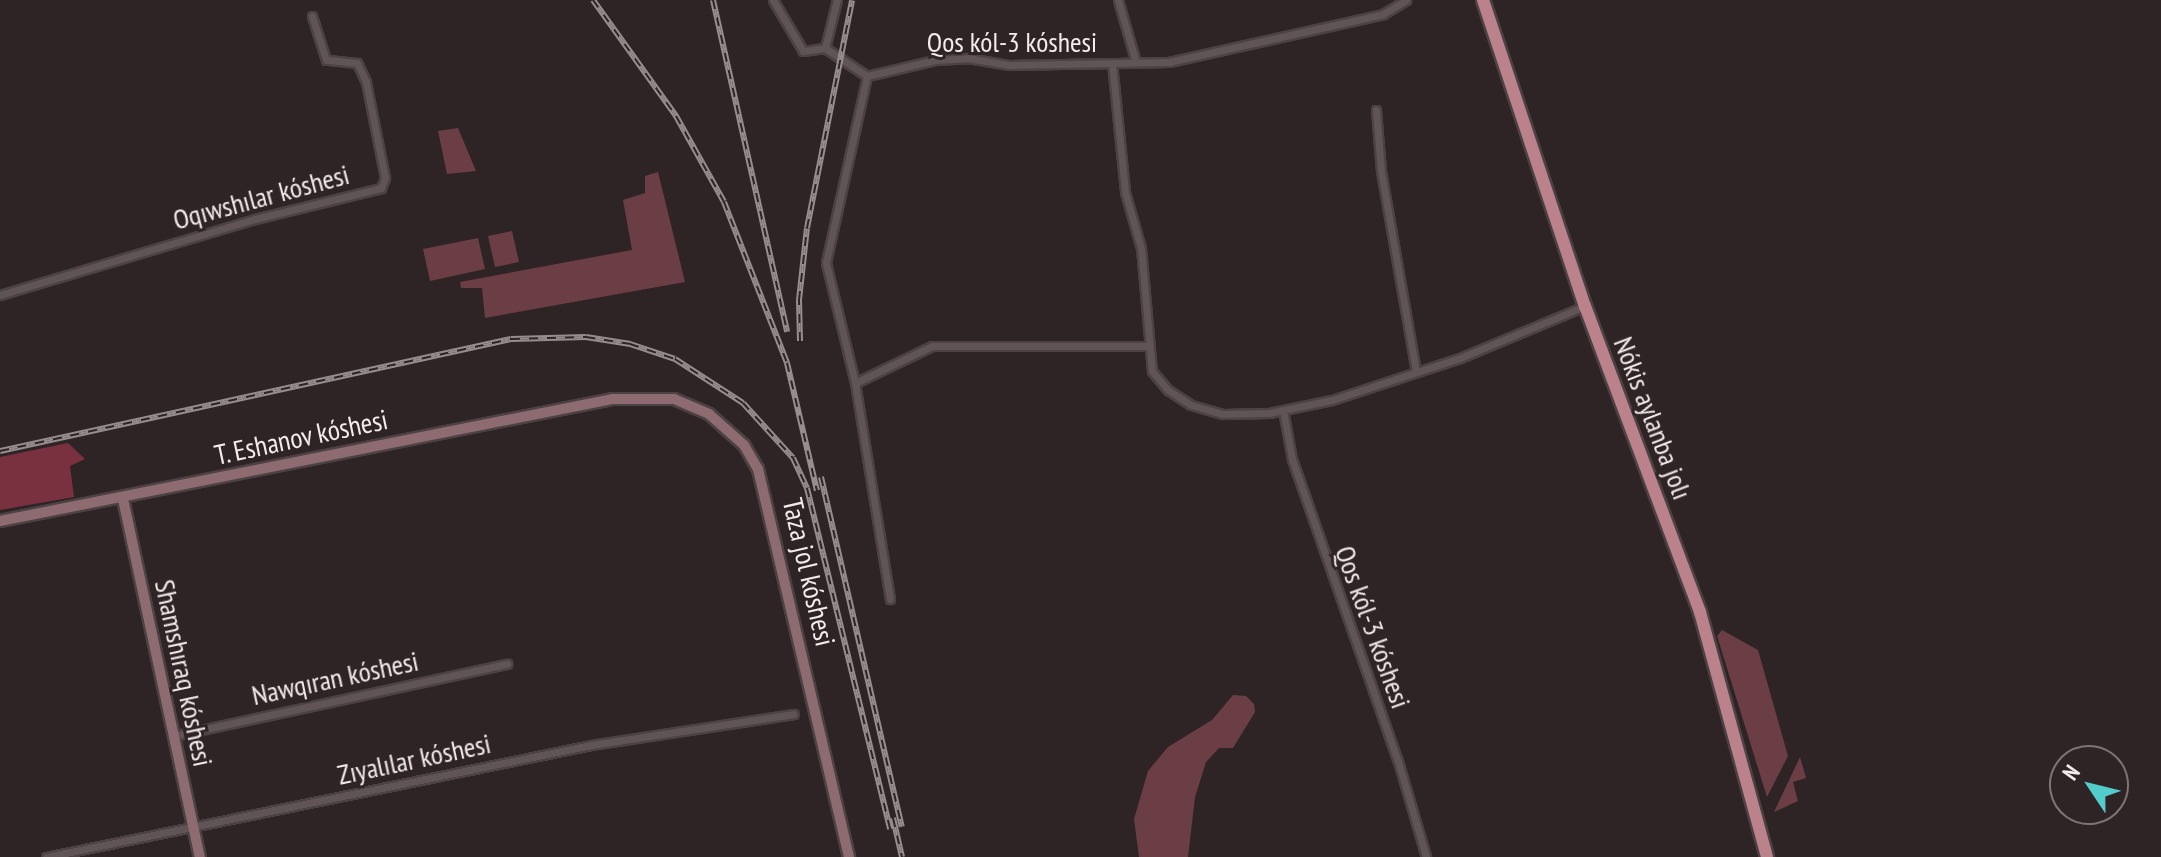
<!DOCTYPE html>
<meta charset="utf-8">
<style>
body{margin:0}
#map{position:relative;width:2161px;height:857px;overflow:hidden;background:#2f2425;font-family:"PT Sans Narrow",sans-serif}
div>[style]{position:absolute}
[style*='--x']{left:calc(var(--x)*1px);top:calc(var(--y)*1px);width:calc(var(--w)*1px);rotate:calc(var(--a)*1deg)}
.green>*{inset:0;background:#6b3e45}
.forest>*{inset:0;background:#793140}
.roads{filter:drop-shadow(2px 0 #4c4243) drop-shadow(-2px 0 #4c4243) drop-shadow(0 2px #4c4243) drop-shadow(0 -2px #4c4243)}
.street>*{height:7px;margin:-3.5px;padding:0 3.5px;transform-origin:3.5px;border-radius:3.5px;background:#615456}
.secondary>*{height:10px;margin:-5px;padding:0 5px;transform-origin:5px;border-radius:5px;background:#8e6b71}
.primary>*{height:12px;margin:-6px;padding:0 6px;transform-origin:6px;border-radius:6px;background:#bc828b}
.rail>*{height:6px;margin-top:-3px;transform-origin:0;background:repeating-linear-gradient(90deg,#2f2425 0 9px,#968d8e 0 18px);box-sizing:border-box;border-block:2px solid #968d8e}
span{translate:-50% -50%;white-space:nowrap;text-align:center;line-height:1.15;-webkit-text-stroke:6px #2f2425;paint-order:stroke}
.street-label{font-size:28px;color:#f3ebec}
.north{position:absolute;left:2049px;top:745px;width:80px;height:80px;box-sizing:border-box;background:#2f2425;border:2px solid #7d7475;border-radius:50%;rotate:305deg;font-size:22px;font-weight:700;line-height:32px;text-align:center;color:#f3ebec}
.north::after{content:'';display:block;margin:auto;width:28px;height:36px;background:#53cdca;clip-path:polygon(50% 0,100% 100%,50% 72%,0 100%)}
</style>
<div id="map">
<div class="green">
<div style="clip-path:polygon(458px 128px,476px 171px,447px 174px,438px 131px)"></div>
<div style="clip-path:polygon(658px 172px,685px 282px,485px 318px,482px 288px,461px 288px,460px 282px,632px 250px,623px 200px,645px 193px,645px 176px)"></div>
<div style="clip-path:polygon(512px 231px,519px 262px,495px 267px,488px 236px)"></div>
<div style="clip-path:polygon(478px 238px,485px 269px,430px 281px,423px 249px)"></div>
<div style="clip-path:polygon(1722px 630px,1758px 650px,1788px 756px,1767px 797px,1717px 636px)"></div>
<div style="clip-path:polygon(1233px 695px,1246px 696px,1254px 704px,1255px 712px,1233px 748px,1219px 748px,1206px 762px,1195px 797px,1188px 857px,1139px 857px,1134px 819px,1148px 771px,1168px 747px,1212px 720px)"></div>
<div style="clip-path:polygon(1800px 757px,1806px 778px,1793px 782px,1798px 801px,1774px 812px)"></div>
</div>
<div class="forest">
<div style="clip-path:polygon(68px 443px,85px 459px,70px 466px,74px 497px,0 510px,0 457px)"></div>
</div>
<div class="roads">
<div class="street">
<div style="--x:773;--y:0;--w:59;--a:59.5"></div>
<div style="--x:803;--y:51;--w:22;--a:-8"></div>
<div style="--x:825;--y:48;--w:50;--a:33.7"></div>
<div style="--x:1118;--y:0;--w:61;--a:73.9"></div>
<div style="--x:825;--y:48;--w:49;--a:-76"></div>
<div style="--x:1112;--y:63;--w:130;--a:84.2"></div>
<div style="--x:1125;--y:192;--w:58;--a:74.1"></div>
<div style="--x:1141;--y:248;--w:123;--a:84.9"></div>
<div style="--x:1152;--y:371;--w:25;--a:50"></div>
<div style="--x:1168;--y:390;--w:27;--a:33"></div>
<div style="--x:1191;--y:405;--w:33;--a:16"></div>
<div style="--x:1223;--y:414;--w:46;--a:-1.2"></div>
<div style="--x:1269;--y:413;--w:64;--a:-11.7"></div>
<div style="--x:1332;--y:400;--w:135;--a:-18.2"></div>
<div style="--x:1460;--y:358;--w:135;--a:-22.6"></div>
<div style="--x:867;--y:76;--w:70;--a:-13.2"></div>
<div style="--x:935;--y:60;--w:33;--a:-3"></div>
<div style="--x:968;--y:58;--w:42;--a:9.7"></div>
<div style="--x:1009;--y:65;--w:160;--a:-1.1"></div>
<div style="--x:1169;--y:62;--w:219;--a:-12.6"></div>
<div style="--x:1383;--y:14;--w:27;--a:-31"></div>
<div style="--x:867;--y:76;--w:191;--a:102.4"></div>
<div style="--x:826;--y:263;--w:123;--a:76.4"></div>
<div style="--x:855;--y:383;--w:219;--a:80.8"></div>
<div style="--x:1376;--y:110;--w:61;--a:85.3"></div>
<div style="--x:1381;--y:171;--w:204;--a:80.1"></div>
<div style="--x:0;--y:295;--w:266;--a:-16.6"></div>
<div style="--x:255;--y:219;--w:130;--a:-13.8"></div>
<div style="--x:381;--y:188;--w:11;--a:-68"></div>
<div style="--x:385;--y:178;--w:98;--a:-101.2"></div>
<div style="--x:366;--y:82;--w:21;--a:-115"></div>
<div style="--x:357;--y:63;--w:31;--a:-174"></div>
<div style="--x:326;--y:60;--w:46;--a:-107.7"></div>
<div style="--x:855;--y:383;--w:85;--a:-25.7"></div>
<div style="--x:932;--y:346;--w:215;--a:0"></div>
<div style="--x:1283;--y:410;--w:50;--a:79.6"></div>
<div style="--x:1292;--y:459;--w:320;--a:70.7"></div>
<div style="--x:1398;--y:761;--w:100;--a:73.7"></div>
<div style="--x:173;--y:736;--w:342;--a:-12.2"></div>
<div style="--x:46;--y:857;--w:556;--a:-11.61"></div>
<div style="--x:591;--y:745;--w:205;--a:-8.7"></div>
</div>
<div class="secondary">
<div style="--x:123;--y:499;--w:366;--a:77.9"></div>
<div style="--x:0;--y:521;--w:624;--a:-11.27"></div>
<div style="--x:612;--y:399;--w:62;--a:0"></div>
<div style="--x:674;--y:399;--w:38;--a:23"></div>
<div style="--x:709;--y:414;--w:47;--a:41.5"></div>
<div style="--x:744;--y:445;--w:28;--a:60"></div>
<div style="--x:758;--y:469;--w:399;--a:76.8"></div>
</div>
<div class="primary">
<div style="--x:1483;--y:0;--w:323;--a:71.6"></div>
<div style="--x:1585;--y:306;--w:327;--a:69.4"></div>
<div style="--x:1700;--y:612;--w:254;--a:74.7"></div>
</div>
</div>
<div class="rail">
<div style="--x:593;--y:0;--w:143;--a:54.4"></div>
<div style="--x:676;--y:116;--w:98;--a:60.8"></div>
<div style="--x:724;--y:202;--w:173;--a:68.6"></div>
<div style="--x:787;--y:363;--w:131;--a:76.8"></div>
<div style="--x:713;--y:0;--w:340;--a:77.4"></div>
<div style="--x:800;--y:341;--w:41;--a:-91.4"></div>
<div style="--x:799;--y:300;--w:72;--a:-83.7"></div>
<div style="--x:807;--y:228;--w:232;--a:-78.8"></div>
<div style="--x:0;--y:451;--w:523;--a:-12.36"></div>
<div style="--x:511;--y:339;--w:75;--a:-1.5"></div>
<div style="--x:586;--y:337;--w:45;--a:9"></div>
<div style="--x:630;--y:344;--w:47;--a:18.4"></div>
<div style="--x:675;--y:359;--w:81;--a:32.9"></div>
<div style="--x:743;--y:403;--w:74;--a:47.7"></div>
<div style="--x:793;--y:458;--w:33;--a:65"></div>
<div style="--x:807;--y:488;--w:351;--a:76.3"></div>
<div style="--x:821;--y:477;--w:359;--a:77"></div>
<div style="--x:893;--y:818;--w:40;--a:77"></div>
</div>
<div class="street-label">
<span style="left:1012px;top:42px">Qos kól-3 kóshesi</span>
<span style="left:261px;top:197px;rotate:-15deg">Oqıwshılar kóshesi</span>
<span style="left:1653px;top:418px;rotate:69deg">Nókis aylanba jolı</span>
<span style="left:301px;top:437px;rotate:-12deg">T. Eshanov kóshesi</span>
<span style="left:809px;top:572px;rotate:77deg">Taza jol kóshesi</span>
<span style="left:1373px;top:627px;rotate:70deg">Qos kól-3 kóshesi</span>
<span style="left:184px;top:673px;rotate:78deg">Shamshıraq kóshesi</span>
<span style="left:335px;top:678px;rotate:-12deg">Nawqıran kóshesi</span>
<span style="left:414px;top:759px;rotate:-12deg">Zıyalılar kóshesi</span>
</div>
<div class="north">N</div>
</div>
